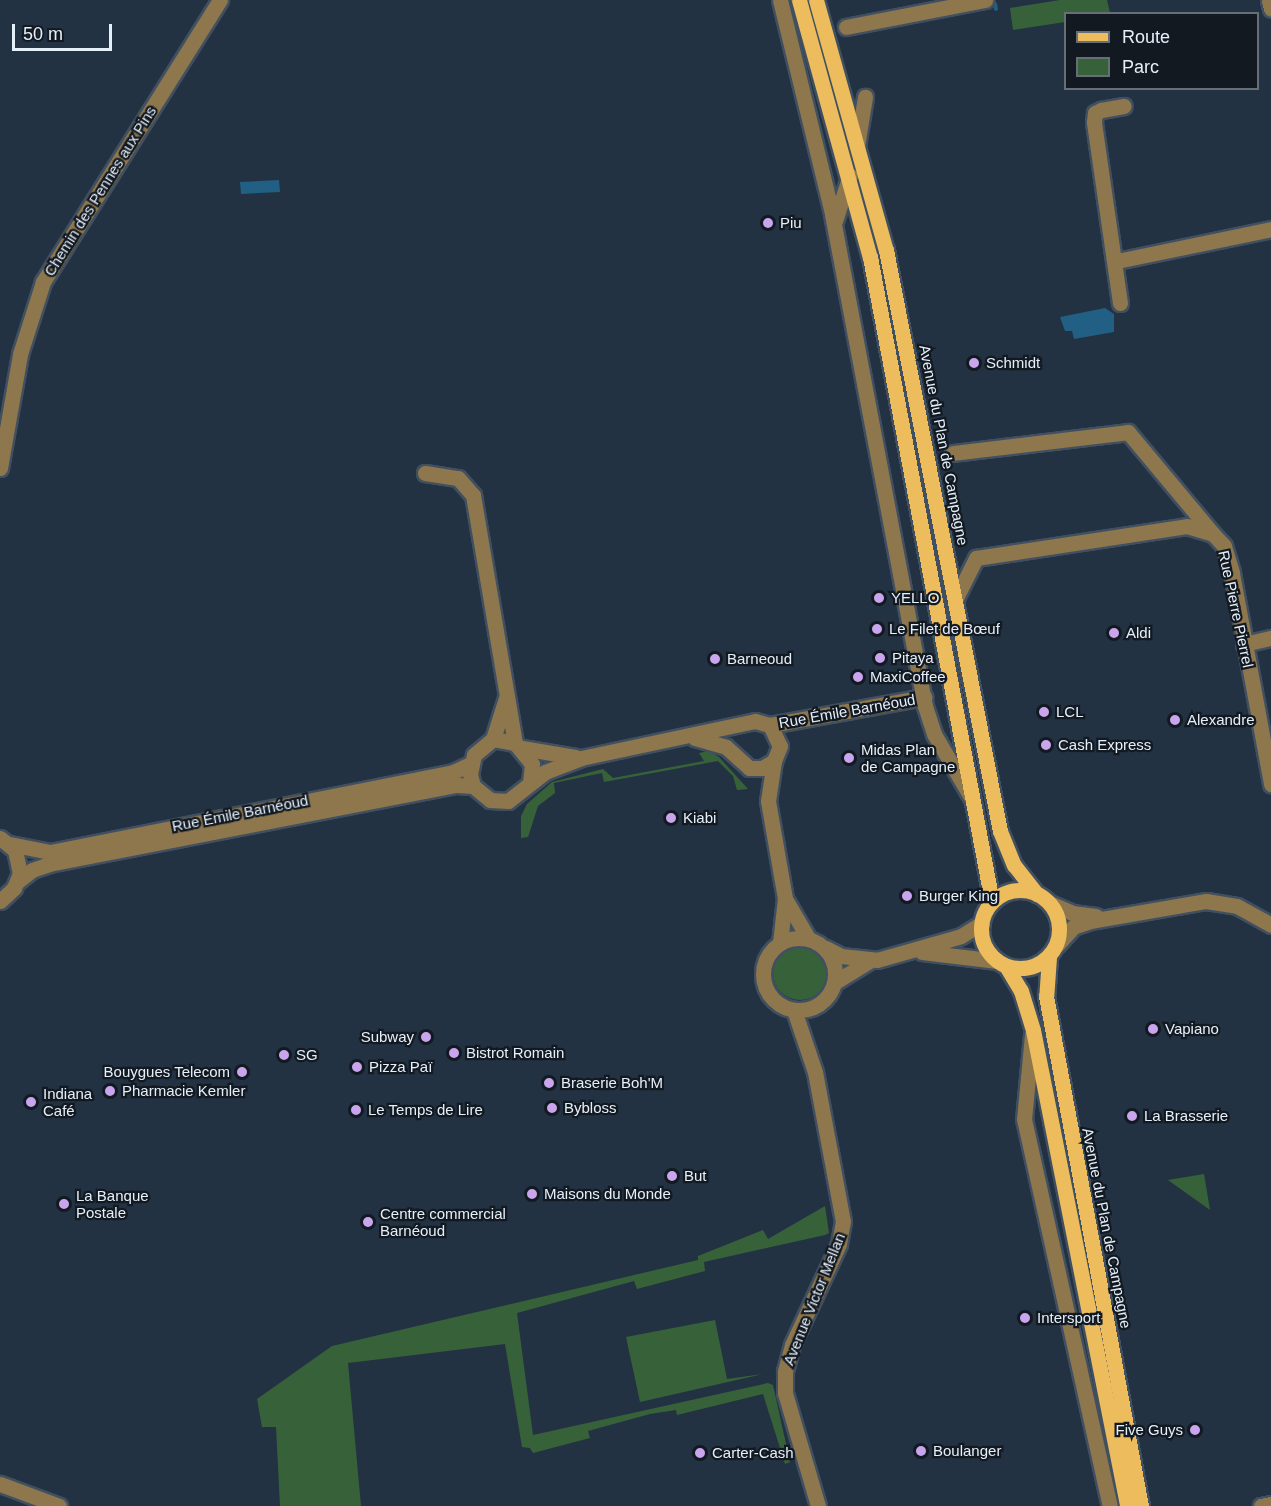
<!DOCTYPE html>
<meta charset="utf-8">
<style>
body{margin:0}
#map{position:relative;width:1271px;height:1506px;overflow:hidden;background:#223243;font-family:Arial,sans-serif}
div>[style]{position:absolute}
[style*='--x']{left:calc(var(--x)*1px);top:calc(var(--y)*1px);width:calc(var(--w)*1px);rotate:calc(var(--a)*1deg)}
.green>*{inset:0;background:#376239}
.round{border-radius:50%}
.water>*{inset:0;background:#215f84}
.stream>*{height:4px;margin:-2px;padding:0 2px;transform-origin:2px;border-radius:2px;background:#215f84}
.roads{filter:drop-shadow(2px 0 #415060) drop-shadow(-2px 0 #415060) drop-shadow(0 2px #415060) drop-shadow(0 -2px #415060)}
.minor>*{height:15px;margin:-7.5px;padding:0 7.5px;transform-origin:7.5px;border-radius:7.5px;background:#8e774c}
.minor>.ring{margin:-7.5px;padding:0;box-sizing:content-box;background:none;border:15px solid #8e774c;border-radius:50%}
.major>*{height:15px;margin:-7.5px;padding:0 7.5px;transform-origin:7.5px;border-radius:7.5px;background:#ecbc5d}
.major>.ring{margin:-7.5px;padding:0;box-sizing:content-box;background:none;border:15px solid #ecbc5d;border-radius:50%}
.dots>*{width:16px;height:16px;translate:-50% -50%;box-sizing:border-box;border:3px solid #121921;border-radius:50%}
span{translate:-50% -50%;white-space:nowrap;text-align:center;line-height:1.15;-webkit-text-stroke:4.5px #121921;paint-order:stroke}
.street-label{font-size:15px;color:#e5effa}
.poi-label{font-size:15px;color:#e5effa}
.left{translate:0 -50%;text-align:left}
.right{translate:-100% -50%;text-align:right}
.legend{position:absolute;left:1064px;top:12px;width:195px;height:78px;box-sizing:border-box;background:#121921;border:2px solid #666f78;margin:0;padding:8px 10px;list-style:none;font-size:18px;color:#e5effa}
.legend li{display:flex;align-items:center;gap:12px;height:30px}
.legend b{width:30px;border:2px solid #666f78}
.scale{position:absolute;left:12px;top:24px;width:100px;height:27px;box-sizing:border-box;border:3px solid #e5effa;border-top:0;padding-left:8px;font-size:18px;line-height:21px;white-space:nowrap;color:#e5effa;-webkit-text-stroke:4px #121921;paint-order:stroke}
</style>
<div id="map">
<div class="green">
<div style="clip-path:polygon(1060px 0,1107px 0,1110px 13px,1066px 14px,1065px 22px,1013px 30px,1010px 8px)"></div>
<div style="clip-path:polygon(709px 751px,719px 757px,748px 789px,737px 790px,733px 776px,718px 761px,604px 782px,602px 773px,554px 783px,555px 793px,538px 806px,528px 837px,521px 838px,521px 816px,527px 804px,552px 782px,603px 769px,613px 778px,704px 761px,699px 753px)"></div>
<div class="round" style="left:773px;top:946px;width:54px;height:54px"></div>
<div style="clip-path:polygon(1204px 1174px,1210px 1210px,1168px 1180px)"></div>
<div style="clip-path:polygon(825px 1206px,829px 1233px,825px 1235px,704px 1262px,705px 1271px,637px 1289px,634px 1281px,517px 1313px,533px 1435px,768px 1383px,773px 1385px,790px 1462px,785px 1464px,763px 1394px,677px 1415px,676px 1410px,650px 1414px,588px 1431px,590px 1438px,533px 1453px,530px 1448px,522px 1447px,505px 1344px,348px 1363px,361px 1506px,280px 1506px,276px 1427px,262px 1427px,257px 1399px,332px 1346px,698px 1260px,698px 1256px,763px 1230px,768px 1239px)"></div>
<div style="clip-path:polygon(715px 1320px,727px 1379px,763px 1374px,640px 1402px,626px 1337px)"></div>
</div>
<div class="water">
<div style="clip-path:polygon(279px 180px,280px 192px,241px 194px,240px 182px)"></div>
<div style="clip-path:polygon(1105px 308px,1114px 314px,1114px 332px,1074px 339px,1072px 331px,1065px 331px,1060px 317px)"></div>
</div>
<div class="stream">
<div style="--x:995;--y:4;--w:5;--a:79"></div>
</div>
<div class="roads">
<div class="minor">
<div style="--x:780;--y:0;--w:220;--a:76.3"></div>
<div style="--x:832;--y:214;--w:501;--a:79.3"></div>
<div style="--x:925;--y:706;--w:29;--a:72"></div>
<div style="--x:934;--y:734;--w:73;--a:59.6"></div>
<div style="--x:1269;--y:0;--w:9;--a:77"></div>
<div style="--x:846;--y:27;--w:142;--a:-11"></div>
<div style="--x:857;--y:146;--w:50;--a:-80.7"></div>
<div style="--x:835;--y:221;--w:48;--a:-71.9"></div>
<div style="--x:1117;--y:261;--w:157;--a:-11.7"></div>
<div style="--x:1120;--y:303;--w:183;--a:-98.2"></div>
<div style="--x:1094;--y:122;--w:9;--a:-84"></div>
<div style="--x:1095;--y:113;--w:7;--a:-27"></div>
<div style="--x:1101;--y:110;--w:23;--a:-10"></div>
<div style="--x:953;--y:453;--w:176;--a:-6.8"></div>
<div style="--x:1128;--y:432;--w:133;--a:50.2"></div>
<div style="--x:0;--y:468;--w:116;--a:-80"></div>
<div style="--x:20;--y:354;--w:76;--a:-72.3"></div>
<div style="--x:43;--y:282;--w:333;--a:-57.9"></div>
<div style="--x:425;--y:473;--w:33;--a:9"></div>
<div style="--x:458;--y:478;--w:23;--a:49"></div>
<div style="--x:473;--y:495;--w:252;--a:80.4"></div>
<div style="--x:956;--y:598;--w:45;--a:-63.4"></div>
<div style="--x:976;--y:558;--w:213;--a:-8.6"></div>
<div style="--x:1187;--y:526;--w:27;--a:17"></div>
<div style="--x:1213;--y:534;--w:16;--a:47"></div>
<div style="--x:1224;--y:546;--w:28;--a:73"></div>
<div style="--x:1232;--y:573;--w:215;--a:79.5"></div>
<div style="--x:1244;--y:644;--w:28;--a:-13"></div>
<div style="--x:770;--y:725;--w:157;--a:-10.3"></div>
<div style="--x:695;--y:738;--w:32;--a:16"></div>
<div style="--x:726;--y:747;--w:31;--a:42"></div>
<div style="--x:749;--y:768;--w:13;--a:0"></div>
<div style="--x:762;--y:768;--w:14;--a:-30"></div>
<div style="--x:493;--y:739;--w:43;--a:-72.4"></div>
<div style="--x:522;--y:748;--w:54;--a:9.6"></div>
<div style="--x:530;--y:783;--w:19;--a:-84"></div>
<div style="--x:532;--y:764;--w:27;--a:-129"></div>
<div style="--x:515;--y:743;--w:22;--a:-170"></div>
<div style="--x:493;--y:739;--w:25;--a:140"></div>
<div style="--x:474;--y:755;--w:19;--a:102"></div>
<div style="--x:470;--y:774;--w:12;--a:76"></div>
<div style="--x:473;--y:786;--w:22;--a:39"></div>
<div style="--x:490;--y:800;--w:18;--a:3"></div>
<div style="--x:508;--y:801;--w:47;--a:-38.1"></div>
<div style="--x:545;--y:772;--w:39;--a:-21"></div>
<div style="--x:581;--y:758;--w:178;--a:-12"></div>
<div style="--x:755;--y:721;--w:16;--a:15"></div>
<div style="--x:770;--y:725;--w:23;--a:65"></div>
<div style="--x:780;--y:746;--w:16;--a:112"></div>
<div style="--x:774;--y:761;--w:40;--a:98.5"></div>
<div style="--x:768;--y:801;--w:98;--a:80.1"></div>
<div style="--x:785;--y:898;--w:45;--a:96.3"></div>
<div style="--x:0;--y:838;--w:19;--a:39"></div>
<div style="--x:15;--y:850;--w:24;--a:78"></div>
<div style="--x:20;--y:873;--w:16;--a:112"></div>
<div style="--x:14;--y:888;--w:19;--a:137"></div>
<div style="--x:10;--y:844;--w:41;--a:11.3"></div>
<div style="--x:50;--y:852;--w:411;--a:-11.2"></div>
<div style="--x:453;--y:772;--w:19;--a:-25"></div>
<div style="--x:18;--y:881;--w:18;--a:-38"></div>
<div style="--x:32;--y:870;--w:18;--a:-19"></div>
<div style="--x:49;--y:864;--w:416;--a:-11"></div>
<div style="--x:457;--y:785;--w:16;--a:4"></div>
<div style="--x:787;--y:902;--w:42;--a:59.7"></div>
<div style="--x:1049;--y:903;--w:25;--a:23"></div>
<div style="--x:1072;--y:913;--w:24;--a:7"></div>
<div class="ring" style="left:763px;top:938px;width:57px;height:57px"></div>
<div style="--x:1057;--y:945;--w:24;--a:-48"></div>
<div style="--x:1073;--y:927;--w:18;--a:-19"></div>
<div style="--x:1090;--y:921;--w:118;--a:-9.8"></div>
<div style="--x:1206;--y:901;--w:31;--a:9"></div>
<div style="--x:1237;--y:906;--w:39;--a:29"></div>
<div style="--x:826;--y:948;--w:17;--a:28"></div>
<div style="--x:841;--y:956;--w:36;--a:6"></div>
<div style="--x:877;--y:960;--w:87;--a:-15.9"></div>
<div style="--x:961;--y:936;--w:25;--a:-32"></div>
<div style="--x:922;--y:952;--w:76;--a:6.8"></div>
<div style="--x:835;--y:982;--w:42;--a:-31.4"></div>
<div style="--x:794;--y:1010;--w:65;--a:71.3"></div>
<div style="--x:815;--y:1072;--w:152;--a:79.4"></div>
<div style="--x:843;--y:1221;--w:23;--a:100"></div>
<div style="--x:839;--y:1244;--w:111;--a:115"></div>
<div style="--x:792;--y:1345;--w:28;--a:105"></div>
<div style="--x:785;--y:1372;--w:21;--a:90"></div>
<div style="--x:785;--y:1393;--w:118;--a:73.7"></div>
<div style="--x:1032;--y:1035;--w:84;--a:95.4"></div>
<div style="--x:1024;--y:1119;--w:396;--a:77.5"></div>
<div style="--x:0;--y:1484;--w:63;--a:20.4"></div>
<div style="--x:1261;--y:1506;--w:10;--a:-11"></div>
</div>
<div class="major">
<div style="--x:799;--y:0;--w:267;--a:74.6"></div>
<div style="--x:870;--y:257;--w:656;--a:79.29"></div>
<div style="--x:816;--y:0;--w:260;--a:74.4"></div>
<div style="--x:886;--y:250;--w:592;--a:78.9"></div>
<div style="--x:1000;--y:831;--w:37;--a:68"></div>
<div style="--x:1014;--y:865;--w:37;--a:52"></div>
<div class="ring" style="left:981px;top:890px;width:63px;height:63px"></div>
<div style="--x:1049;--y:957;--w:39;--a:94"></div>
<div style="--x:1046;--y:996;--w:519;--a:79.45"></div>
<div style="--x:1006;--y:966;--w:29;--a:59"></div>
<div style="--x:1021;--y:991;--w:41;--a:72.9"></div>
<div style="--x:1033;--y:1030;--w:485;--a:78.8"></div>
</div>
</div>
<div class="dots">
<div style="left:768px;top:223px;background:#c9a5ee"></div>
<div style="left:974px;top:363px;background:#c9a5ee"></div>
<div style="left:879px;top:598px;background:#c9a5ee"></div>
<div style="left:877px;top:629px;background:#c9a5ee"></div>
<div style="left:1114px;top:633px;background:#c9a5ee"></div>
<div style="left:880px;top:658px;background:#c9a5ee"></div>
<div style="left:715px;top:659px;background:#c9a5ee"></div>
<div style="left:858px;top:677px;background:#c9a5ee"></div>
<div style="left:1044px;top:712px;background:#c9a5ee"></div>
<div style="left:1175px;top:720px;background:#c9a5ee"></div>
<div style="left:1046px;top:745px;background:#c9a5ee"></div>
<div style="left:849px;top:758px;background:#c9a5ee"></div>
<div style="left:671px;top:818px;background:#c9a5ee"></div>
<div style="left:907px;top:896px;background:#c9a5ee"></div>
<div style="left:1153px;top:1029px;background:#c9a5ee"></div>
<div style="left:426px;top:1037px;background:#c9a5ee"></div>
<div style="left:454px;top:1053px;background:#c9a5ee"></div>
<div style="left:284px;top:1055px;background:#c9a5ee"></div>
<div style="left:357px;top:1067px;background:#c9a5ee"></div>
<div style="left:242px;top:1072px;background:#c9a5ee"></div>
<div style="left:549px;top:1083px;background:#c9a5ee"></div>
<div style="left:110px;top:1091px;background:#c9a5ee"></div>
<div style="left:31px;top:1102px;background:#c9a5ee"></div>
<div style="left:552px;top:1108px;background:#c9a5ee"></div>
<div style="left:356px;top:1110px;background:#c9a5ee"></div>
<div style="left:1132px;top:1116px;background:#c9a5ee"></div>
<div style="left:672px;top:1176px;background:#c9a5ee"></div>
<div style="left:532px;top:1194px;background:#c9a5ee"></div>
<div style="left:64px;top:1204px;background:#c9a5ee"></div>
<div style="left:368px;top:1222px;background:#c9a5ee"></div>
<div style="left:1025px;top:1318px;background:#c9a5ee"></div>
<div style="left:1195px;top:1430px;background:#c9a5ee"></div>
<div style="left:921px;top:1451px;background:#c9a5ee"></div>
<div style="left:700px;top:1453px;background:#c9a5ee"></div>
</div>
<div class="street-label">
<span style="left:100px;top:191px;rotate:-58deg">Chemin des Pennes aux Pins</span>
<span style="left:944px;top:445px;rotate:79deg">Avenue du Plan de Campagne</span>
<span style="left:1236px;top:609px;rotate:78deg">Rue Pierre Pierrel</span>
<span style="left:847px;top:711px;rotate:-10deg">Rue Émile Barnéoud</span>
<span style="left:240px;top:813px;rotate:-11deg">Rue Émile Barnéoud</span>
<span style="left:1107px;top:1228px;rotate:79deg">Avenue du Plan de Campagne</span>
<span style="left:814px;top:1299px;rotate:-68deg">Avenue Victor Mellan</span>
</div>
<div class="poi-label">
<span class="left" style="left:780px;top:223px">Piu</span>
<span class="left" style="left:986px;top:363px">Schmidt</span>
<span class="left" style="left:891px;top:598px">YELLO</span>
<span class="left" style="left:889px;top:629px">Le Filet de Bœuf</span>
<span class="left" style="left:1126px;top:633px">Aldi</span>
<span class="left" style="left:892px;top:658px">Pitaya</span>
<span class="left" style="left:727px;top:659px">Barneoud</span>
<span class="left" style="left:870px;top:677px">MaxiCoffee</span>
<span class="left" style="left:1056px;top:712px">LCL</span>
<span class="left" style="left:1187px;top:720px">Alexandre</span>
<span class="left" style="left:1058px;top:745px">Cash Express</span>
<span class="left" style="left:861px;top:758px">Midas Plan<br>de Campagne</span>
<span class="left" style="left:683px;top:818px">Kiabi</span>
<span class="left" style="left:919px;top:896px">Burger King</span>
<span class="left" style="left:1165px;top:1029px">Vapiano</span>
<span class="right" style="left:414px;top:1037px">Subway</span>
<span class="left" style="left:466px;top:1053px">Bistrot Romain</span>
<span class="left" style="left:296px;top:1055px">SG</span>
<span class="left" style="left:369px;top:1067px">Pizza Paï</span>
<span class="right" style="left:230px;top:1072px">Bouygues Telecom</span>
<span class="left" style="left:561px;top:1083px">Braserie Boh'M</span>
<span class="left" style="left:122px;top:1091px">Pharmacie Kemler</span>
<span class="left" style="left:43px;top:1102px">Indiana<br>Café</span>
<span class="left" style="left:564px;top:1108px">Bybloss</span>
<span class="left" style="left:368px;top:1110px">Le Temps de Lire</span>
<span class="left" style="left:1144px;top:1116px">La Brasserie</span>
<span class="left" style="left:684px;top:1176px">But</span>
<span class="left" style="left:544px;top:1194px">Maisons du Monde</span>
<span class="left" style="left:76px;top:1204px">La Banque<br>Postale</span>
<span class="left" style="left:380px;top:1222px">Centre commercial<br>Barnéoud</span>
<span class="left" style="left:1037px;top:1318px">Intersport</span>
<span class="right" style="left:1183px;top:1430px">Five Guys</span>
<span class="left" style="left:933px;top:1451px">Boulanger</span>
<span class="left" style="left:712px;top:1453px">Carter-Cash</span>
</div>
<ul class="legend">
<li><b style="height:8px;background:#ecbc5d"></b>Route</li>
<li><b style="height:16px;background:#376239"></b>Parc</li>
</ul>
<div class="scale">50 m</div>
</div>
